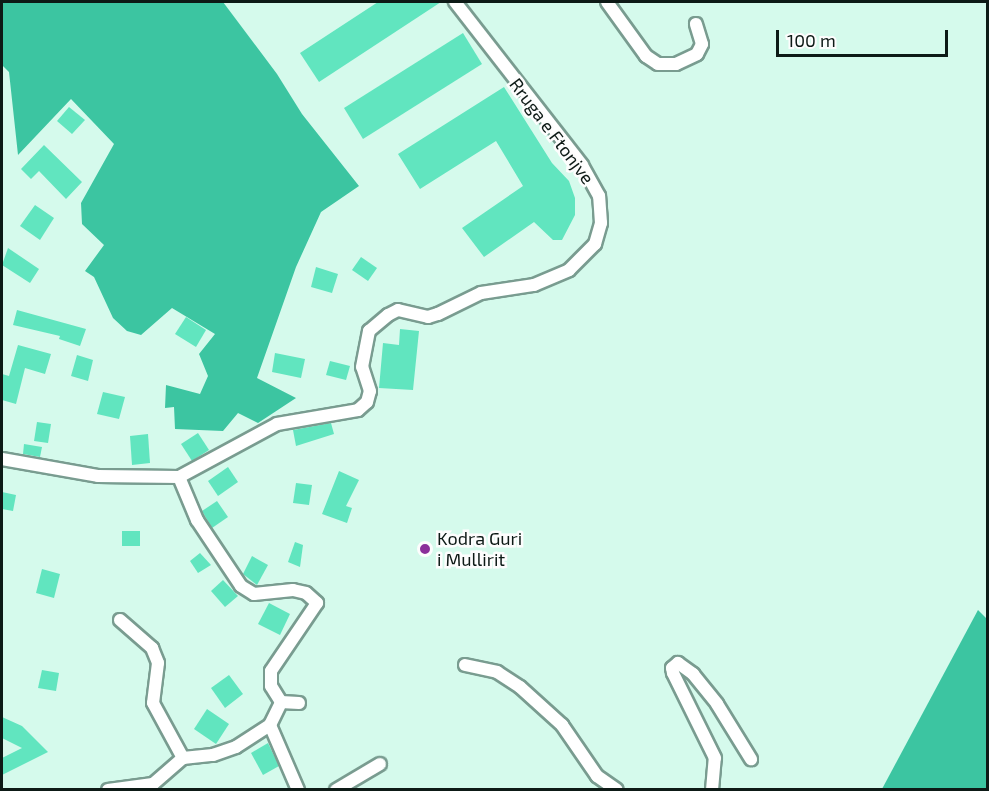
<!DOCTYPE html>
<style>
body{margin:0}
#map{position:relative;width:989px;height:791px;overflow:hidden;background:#d5faec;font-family:"Exo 2",sans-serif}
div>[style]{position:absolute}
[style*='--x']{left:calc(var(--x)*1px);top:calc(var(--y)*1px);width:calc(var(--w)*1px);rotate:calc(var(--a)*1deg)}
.forest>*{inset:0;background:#3cc5a1}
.building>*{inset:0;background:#61e5bf}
.roads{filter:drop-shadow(2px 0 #799c90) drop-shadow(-2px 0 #799c90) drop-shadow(0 2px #799c90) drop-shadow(0 -2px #799c90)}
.minor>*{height:12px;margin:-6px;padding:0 6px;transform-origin:6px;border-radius:6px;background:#fff}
.dots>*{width:16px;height:16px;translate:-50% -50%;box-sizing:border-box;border:3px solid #fdfdfd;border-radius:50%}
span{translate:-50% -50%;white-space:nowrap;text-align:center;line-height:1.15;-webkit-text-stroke:5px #fdfdfd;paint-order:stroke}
.street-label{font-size:18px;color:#0d1a16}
.poi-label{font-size:18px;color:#0d1a16}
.left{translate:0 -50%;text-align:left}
.frame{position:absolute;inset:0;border:3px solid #0d1a16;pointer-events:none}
.scale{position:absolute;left:776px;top:30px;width:172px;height:27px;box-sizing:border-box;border:3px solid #0d1a16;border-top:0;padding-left:8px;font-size:18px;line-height:21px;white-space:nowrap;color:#0d1a16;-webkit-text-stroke:4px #fdfdfd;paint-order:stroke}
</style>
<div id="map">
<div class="forest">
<div style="clip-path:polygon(2px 2px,223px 2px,277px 74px,302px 114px,359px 186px,321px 212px,296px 267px,257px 378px,296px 398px,258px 423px,238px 413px,223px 431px,175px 429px,174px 407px,165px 408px,166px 385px,200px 394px,208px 376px,199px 354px,215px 334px,172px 308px,141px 335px,127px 331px,113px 318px,94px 277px,85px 271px,104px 245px,82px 224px,81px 203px,114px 144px,71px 99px,18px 155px,9px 72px,2px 65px)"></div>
<div style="clip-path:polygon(978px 610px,987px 619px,987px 789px,882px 789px)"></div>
</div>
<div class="building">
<div style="clip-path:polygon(378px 2px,441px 2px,319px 82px,300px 53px)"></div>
<div style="clip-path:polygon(463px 33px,482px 64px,363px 139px,344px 108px)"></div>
<div style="clip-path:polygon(504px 87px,552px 163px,569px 181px,575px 198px,575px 215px,562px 240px,553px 240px,534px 222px,484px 257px,462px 228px,523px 186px,496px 141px,420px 189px,398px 154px)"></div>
<div style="clip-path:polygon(69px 107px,85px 120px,72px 134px,57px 121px)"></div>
<div style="clip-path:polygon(44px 145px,82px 182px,66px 199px,39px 171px,31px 179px,21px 169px)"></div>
<div style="clip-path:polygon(35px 205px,54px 218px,40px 240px,20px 226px)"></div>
<div style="clip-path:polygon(8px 248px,39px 269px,30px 283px,2px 265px)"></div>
<div style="clip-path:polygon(361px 257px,377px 268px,368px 281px,352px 270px)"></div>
<div style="clip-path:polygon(316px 267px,338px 274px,332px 293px,311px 287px)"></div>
<div style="clip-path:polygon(17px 310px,86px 329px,80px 346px,59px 339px,60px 336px,13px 325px)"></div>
<div style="clip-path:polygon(186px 317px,206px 330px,196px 347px,175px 334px)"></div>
<div style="clip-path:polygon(400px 329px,419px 331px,413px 390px,379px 388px,383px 343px,399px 345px)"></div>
<div style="clip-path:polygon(18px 345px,51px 354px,45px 374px,25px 368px,16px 404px,2px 400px,2px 374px,9px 376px)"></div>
<div style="clip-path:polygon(275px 353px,305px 359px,301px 378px,272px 372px)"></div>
<div style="clip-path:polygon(77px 355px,93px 360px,88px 381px,71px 376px)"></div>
<div style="clip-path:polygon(330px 361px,350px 366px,346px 380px,326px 375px)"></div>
<div style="clip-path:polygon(103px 392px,125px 397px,119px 419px,97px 414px)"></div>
<div style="clip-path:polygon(37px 422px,51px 424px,48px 443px,34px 441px)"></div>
<div style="clip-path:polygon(331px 423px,334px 434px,296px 446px,293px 430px)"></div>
<div style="clip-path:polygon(198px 433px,209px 450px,192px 461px,181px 444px)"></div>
<div style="clip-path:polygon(148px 434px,150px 463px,132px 465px,130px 436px)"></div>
<div style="clip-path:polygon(24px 444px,42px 447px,40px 457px,23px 454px)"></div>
<div style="clip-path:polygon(228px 467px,238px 482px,218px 496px,208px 481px)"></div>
<div style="clip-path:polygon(339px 471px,359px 480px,346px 506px,352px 508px,347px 523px,322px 514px)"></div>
<div style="clip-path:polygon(296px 483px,312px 485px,309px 505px,293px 503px)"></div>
<div style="clip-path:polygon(2px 492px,16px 495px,13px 511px,2px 509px)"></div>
<div style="clip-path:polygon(217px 501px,228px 517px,212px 528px,202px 511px)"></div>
<div style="clip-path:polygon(122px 531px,140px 531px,140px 546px,122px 546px)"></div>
<div style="clip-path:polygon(295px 542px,303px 545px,300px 567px,288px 562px)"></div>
<div style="clip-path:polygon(200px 553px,211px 565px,198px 573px,190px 561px)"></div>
<div style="clip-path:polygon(252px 556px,268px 565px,257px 585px,243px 574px)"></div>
<div style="clip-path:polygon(42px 569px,60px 574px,54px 598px,36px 593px)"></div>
<div style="clip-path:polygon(223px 580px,238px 596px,225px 607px,211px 591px)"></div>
<div style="clip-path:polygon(269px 603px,290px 614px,280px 635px,258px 624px)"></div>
<div style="clip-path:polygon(42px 670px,59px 673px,56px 691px,38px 688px)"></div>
<div style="clip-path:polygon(229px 675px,243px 694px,225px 708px,211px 688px)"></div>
<div style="clip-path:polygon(207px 709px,229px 724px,216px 744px,194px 729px)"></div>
<div style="clip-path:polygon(2px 717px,22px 726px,48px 752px,2px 775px,2px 758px,22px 748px,2px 738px)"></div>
<div style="clip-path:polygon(268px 743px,279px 766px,263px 775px,251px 753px)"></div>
</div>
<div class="roads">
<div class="minor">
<div style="--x:607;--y:2;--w:67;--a:54.2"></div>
<div style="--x:646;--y:56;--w:14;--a:34"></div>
<div style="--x:658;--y:64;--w:18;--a:0"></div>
<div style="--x:676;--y:64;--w:23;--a:-25"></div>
<div style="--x:697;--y:54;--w:11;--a:-63"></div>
<div style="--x:702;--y:44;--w:21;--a:-107"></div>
<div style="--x:2;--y:459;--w:97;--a:10"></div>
<div style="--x:98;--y:476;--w:81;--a:0.7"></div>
<div style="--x:179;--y:477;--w:111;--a:-28.4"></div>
<div style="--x:277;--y:424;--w:82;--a:-9.8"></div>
<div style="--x:358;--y:410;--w:12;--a:-42"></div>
<div style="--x:367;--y:402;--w:11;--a:-75"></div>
<div style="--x:370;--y:391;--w:25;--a:-108"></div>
<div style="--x:362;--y:367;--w:37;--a:-79"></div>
<div style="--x:369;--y:331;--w:25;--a:-40"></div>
<div style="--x:388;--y:315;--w:11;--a:-27"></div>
<div style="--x:398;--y:310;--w:31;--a:13"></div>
<div style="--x:428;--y:317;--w:10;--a:-17"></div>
<div style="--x:438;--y:314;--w:48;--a:-26"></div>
<div style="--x:481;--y:293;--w:54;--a:-8.6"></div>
<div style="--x:534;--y:285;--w:38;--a:-23"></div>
<div style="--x:569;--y:270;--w:37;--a:-45"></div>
<div style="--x:595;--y:244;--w:22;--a:-74"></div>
<div style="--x:601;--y:223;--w:27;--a:-94"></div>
<div style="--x:599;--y:196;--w:35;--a:-119"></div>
<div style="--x:582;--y:165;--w:207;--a:-127.9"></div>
<div style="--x:179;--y:477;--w:47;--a:67.3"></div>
<div style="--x:197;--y:520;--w:79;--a:56.3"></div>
<div style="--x:241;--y:586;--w:15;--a:32"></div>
<div style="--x:254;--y:594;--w:39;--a:-6"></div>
<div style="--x:293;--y:590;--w:13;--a:13"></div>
<div style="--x:306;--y:593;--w:15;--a:42"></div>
<div style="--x:317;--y:603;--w:82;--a:124.1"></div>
<div style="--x:271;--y:671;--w:15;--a:90"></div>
<div style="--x:271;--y:686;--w:19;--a:58"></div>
<div style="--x:120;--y:620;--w:43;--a:41.2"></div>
<div style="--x:152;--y:648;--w:16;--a:68"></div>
<div style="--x:158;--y:663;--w:40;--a:97.1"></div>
<div style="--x:153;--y:703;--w:63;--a:61.4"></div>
<div style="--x:465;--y:665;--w:33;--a:12"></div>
<div style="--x:497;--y:672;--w:27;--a:33"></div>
<div style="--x:520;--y:687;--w:57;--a:42.1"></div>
<div style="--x:562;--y:725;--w:62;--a:55.5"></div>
<div style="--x:597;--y:776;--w:24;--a:35"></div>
<div style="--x:270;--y:725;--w:71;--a:66.7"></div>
<div style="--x:108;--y:790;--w:45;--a:-7.6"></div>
<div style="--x:153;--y:784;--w:40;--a:-41"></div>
<div style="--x:183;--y:758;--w:30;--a:-6"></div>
<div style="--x:213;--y:755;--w:24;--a:-19"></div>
<div style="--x:236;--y:747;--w:40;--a:-32.9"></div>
<div style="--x:270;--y:725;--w:25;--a:-64"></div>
<div style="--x:281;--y:702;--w:18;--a:3"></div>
<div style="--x:336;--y:790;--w:51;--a:-30.6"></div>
<div style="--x:712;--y:790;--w:32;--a:-85"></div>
<div style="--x:715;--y:758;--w:95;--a:-116.3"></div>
<div style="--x:673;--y:673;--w:5;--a:-101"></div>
<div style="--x:672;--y:668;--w:8;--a:-40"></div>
<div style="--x:678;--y:663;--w:19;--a:36"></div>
<div style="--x:693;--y:674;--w:38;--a:51"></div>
<div style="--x:717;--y:704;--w:65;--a:58.3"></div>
</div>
</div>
<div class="dots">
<div style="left:425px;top:549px;background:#8b2f9a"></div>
</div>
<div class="street-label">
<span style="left:552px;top:131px;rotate:53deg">Rruga e Ftonjve</span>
</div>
<div class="poi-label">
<span class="left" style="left:437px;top:549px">Kodra Guri<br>i Mullirit</span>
</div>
<div class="frame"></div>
<div class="scale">100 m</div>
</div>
